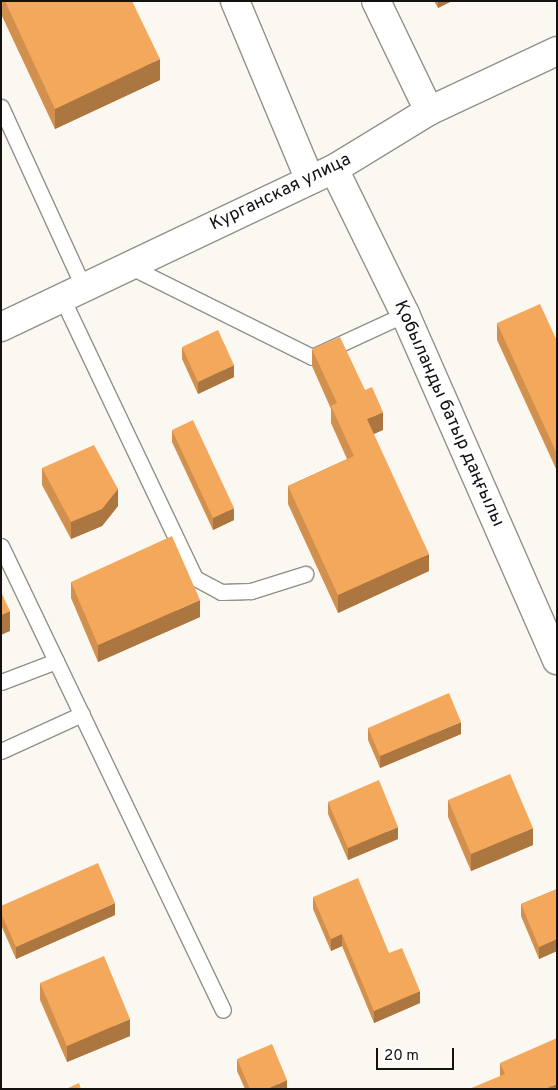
<!DOCTYPE html>
<meta charset="utf-8">
<style>
body{margin:0}
#map{position:relative;width:558px;height:1090px;overflow:hidden;background:#fbf8f2;font-family:Overpass,sans-serif}
div>[style]{position:absolute}
[style*='--x']{left:calc(var(--x)*1px);top:calc(var(--y)*1px);width:calc(var(--w)*1px);rotate:calc(var(--a)*1deg)}
.roads{filter:drop-shadow(1px 0 #92908a) drop-shadow(-1px 0 #92908a) drop-shadow(0 1px #92908a) drop-shadow(0 -1px #92908a)}
.lane>*{height:15px;margin:-7.5px;padding:0 7.5px;transform-origin:7.5px;border-radius:7.5px;background:#fff}
.street>*{height:28px;margin:-14px;padding:0 14px;transform-origin:14px;border-radius:14px;background:#fff}
.secondary>*{height:28px;margin:-14px;padding:0 14px;transform-origin:14px;border-radius:14px;background:#fff}
.wall>*{inset:0;background:#d2904e}
.shaded-wall>*{inset:0;background:#ab7640}
.building>*{inset:0;background:#f4a85b}
span{translate:-50% -50%;white-space:nowrap;text-align:center;line-height:1.15;-webkit-text-stroke:5px #fff;paint-order:stroke}
.street-label{font-size:18px;color:#131210}
.frame{position:absolute;inset:0;border:2px solid #131210;pointer-events:none}
.scale{position:absolute;left:376px;top:1048px;width:78px;height:22px;box-sizing:border-box;border:2px solid #131210;border-top:0;padding-left:6px;font-size:15px;line-height:18px;white-space:nowrap;color:#131210;-webkit-text-stroke:4px #fff;paint-order:stroke}
</style>
<div id="map">
<div class="roads">
<div class="lane">
<div style="--x:1;--y:107;--w:199;--a:65.4"></div>
<div style="--x:129;--y:266;--w:204;--a:26.4"></div>
<div style="--x:312;--y:357;--w:102;--a:-24.8"></div>
<div style="--x:62;--y:298;--w:310;--a:64.6"></div>
<div style="--x:195;--y:578;--w:30;--a:28"></div>
<div style="--x:221;--y:592;--w:30;--a:-2"></div>
<div style="--x:251;--y:591;--w:57;--a:-17.5"></div>
<div style="--x:1;--y:546;--w:514;--a:64.43"></div>
<div style="--x:1;--y:682;--w:59;--a:-20.9"></div>
<div style="--x:1;--y:751;--w:89;--a:-24.6"></div>
</div>
<div class="street">
<div style="--x:429;--y:111;--w:141;--a:-25.1"></div>
<div style="--x:334;--y:169;--w:161;--a:63.9"></div>
<div style="--x:405;--y:314;--w:378;--a:66.3"></div>
</div>
<div class="secondary">
<div style="--x:235;--y:1;--w:194;--a:67.3"></div>
<div style="--x:1;--y:327;--w:369;--a:-25.4"></div>
<div style="--x:334;--y:169;--w:111;--a:-31.4"></div>
<div style="--x:429;--y:111;--w:122;--a:-115.7"></div>
</div>
</div>
<div class="wall">
<div style="clip-path:polygon(1px 1px,132px 1px,160px 80px,55px 129px,1px 14px)"></div>
<div style="clip-path:polygon(434px 1px,452px 1px,438px 8px)"></div>
<div style="clip-path:polygon(497px 323px,557px 341px,557px 471px,497px 340px)"></div>
<div style="clip-path:polygon(182px 347px,234px 377px,198px 394px,182px 359px)"></div>
<div style="clip-path:polygon(312px 349px,383px 430px,373px 434px,429px 571px,338px 613px,288px 504px,288px 486px,347px 459px,331px 423px,331px 409px,312px 366px)"></div>
<div style="clip-path:polygon(172px 430px,234px 520px,213px 530px,172px 442px)"></div>
<div style="clip-path:polygon(42px 468px,118px 506px,102px 526px,71px 539px,42px 485px)"></div>
<div style="clip-path:polygon(71px 582px,200px 617px,98px 662px,71px 598px)"></div>
<div style="clip-path:polygon(368px 728px,461px 734px,380px 768px,368px 740px)"></div>
<div style="clip-path:polygon(448px 800px,533px 845px,471px 871px,448px 817px)"></div>
<div style="clip-path:polygon(328px 802px,398px 839px,348px 860px,328px 814px)"></div>
<div style="clip-path:polygon(557px 889px,557px 951px,539px 959px,521px 916px,521px 904px)"></div>
<div style="clip-path:polygon(313px 897px,389px 953px,420px 1003px,374px 1023px,342px 946px,331px 951px,313px 909px)"></div>
<div style="clip-path:polygon(1px 906px,115px 915px,16px 959px,1px 925px)"></div>
<div style="clip-path:polygon(40px 983px,130px 1036px,67px 1062px,40px 1000px)"></div>
<div style="clip-path:polygon(237px 1059px,287px 1089px,245px 1089px,237px 1071px)"></div>
<div style="clip-path:polygon(500px 1063px,557px 1089px,500px 1076px)"></div>
</div>
<div class="shaded-wall">
<div style="clip-path:polygon(438px 1px,452px 1px,438px 8px)"></div>
<div style="clip-path:polygon(160px 59px,160px 80px,55px 129px,55px 109px)"></div>
<div style="clip-path:polygon(234px 365px,234px 377px,198px 394px,198px 382px)"></div>
<div style="clip-path:polygon(383px 412px,383px 430px,367px 437px,367px 419px)"></div>
<div style="clip-path:polygon(118px 489px,118px 506px,102px 526px,71px 539px,71px 522px)"></div>
<div style="clip-path:polygon(234px 508px,234px 520px,213px 530px,213px 518px)"></div>
<div style="clip-path:polygon(429px 554px,429px 571px,338px 613px,338px 595px)"></div>
<div style="clip-path:polygon(200px 600px,200px 617px,98px 662px,98px 645px)"></div>
<div style="clip-path:polygon(10px 611px,10px 631px,1px 635px,1px 615px)"></div>
<div style="clip-path:polygon(461px 722px,461px 734px,380px 768px,380px 756px)"></div>
<div style="clip-path:polygon(398px 827px,398px 839px,348px 860px,348px 848px)"></div>
<div style="clip-path:polygon(533px 828px,533px 845px,471px 871px,471px 854px)"></div>
<div style="clip-path:polygon(115px 903px,115px 915px,16px 959px,16px 947px)"></div>
<div style="clip-path:polygon(342px 934px,342px 946px,331px 951px,331px 939px)"></div>
<div style="clip-path:polygon(557px 939px,557px 951px,539px 959px,539px 947px)"></div>
<div style="clip-path:polygon(420px 991px,420px 1003px,374px 1023px,374px 1011px)"></div>
<div style="clip-path:polygon(130px 1019px,130px 1036px,67px 1062px,67px 1046px)"></div>
<div style="clip-path:polygon(287px 1080px,287px 1089px,267px 1089px)"></div>
<div style="clip-path:polygon(557px 1084px,557px 1089px,544px 1089px)"></div>
</div>
<div class="building">
<div style="clip-path:polygon(5px 1px,132px 1px,160px 59px,55px 109px)"></div>
<div style="clip-path:polygon(540px 304px,557px 341px,557px 454px,497px 323px)"></div>
<div style="clip-path:polygon(218px 330px,234px 365px,198px 382px,182px 347px)"></div>
<div style="clip-path:polygon(340px 337px,365px 390px,372px 387px,383px 412px,367px 419px,429px 554px,338px 595px,288px 486px,354px 456px,331px 406px,337px 403px,312px 349px)"></div>
<div style="clip-path:polygon(193px 420px,234px 508px,213px 518px,172px 430px)"></div>
<div style="clip-path:polygon(94px 445px,118px 489px,102px 509px,71px 522px,42px 468px)"></div>
<div style="clip-path:polygon(172px 536px,200px 600px,98px 645px,71px 582px)"></div>
<div style="clip-path:polygon(1px 592px,10px 611px,1px 615px)"></div>
<div style="clip-path:polygon(449px 693px,461px 722px,380px 756px,368px 728px)"></div>
<div style="clip-path:polygon(510px 774px,533px 828px,471px 854px,448px 800px)"></div>
<div style="clip-path:polygon(379px 780px,398px 827px,348px 848px,328px 802px)"></div>
<div style="clip-path:polygon(98px 863px,115px 903px,16px 947px,1px 913px,1px 906px)"></div>
<div style="clip-path:polygon(358px 878px,389px 953px,402px 948px,420px 991px,374px 1011px,342px 934px,331px 939px,313px 897px)"></div>
<div style="clip-path:polygon(557px 889px,557px 939px,539px 947px,521px 904px)"></div>
<div style="clip-path:polygon(104px 956px,130px 1019px,67px 1046px,40px 983px)"></div>
<div style="clip-path:polygon(557px 1038px,557px 1084px,544px 1089px,469px 1089px,505px 1074px,500px 1063px)"></div>
<div style="clip-path:polygon(272px 1044px,287px 1080px,267px 1089px,250px 1089px,237px 1059px)"></div>
<div style="clip-path:polygon(79px 1083px,81px 1089px,66px 1089px)"></div>
</div>
<div class="street-label">
<span style="left:281px;top:193px;rotate:-26deg">Курганская улица</span>
<span style="left:448px;top:414px;rotate:66deg">Қобыланды батыр даңғылы</span>
</div>
<div class="frame"></div>
<div class="scale">20 m</div>
</div>
